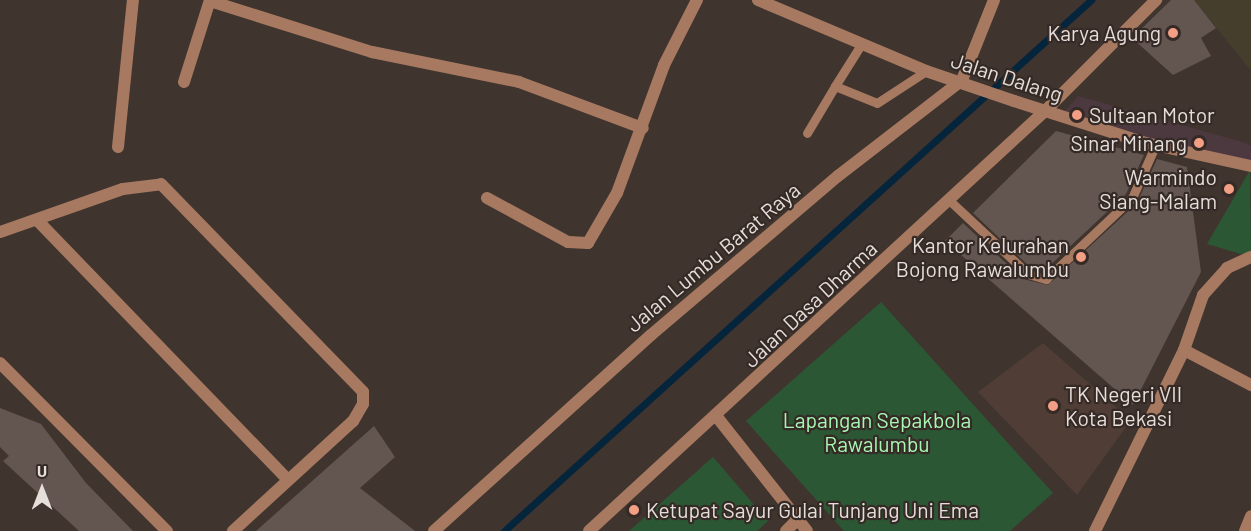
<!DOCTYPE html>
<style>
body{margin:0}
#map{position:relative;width:1251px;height:531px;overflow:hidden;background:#40342f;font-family:Barlow,sans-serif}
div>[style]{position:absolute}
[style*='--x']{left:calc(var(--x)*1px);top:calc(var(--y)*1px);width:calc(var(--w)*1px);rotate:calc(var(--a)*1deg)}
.commercial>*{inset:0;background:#4c383f}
.built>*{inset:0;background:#4f3d36}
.medical>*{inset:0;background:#463e2d}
.green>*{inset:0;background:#2b5734}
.stream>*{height:7px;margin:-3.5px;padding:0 3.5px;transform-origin:3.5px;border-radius:3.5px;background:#04253b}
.building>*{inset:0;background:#635651}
.service>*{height:9px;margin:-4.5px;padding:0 4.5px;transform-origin:4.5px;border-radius:4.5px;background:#a77960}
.minor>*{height:12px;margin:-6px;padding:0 6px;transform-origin:6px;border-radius:6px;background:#a77960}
.tertiary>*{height:12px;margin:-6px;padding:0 6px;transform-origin:6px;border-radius:6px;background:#a77960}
.dots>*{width:16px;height:16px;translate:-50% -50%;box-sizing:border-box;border:3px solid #352a25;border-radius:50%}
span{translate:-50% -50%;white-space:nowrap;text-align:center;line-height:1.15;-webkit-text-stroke:4.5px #352a25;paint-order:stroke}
.poi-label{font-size:21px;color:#e6dedb}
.right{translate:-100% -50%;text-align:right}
.left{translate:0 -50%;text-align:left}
.street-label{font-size:21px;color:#e6dedb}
.park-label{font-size:21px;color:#a7f8b4}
.north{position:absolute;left:12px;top:459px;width:60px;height:60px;-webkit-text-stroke:4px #352a25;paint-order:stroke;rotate:0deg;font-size:16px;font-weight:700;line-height:24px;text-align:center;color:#e6dedb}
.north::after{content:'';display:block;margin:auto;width:21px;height:27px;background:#e6dedb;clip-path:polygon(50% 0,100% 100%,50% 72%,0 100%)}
</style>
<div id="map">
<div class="commercial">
<div style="clip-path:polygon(1078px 96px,1246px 143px,1251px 146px,1251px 161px,1150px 140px,1065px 111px)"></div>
</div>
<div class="built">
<div style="clip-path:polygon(1043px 343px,1131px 420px,1077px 495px,978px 392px)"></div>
</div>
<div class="medical">
<div style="clip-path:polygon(1194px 0,1251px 0,1251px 69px,1248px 67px)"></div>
</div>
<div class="green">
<div style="clip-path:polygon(1250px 170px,1251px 252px,1241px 254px,1207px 244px)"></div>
<div style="clip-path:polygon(881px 302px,1053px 493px,1010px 531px,844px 531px,746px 421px)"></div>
<div style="clip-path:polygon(713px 457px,768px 521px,757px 531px,629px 531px)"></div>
</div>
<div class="stream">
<div style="--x:504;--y:531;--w:792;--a:-42.13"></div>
</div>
<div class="building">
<div style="clip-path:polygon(1171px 0,1194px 0,1216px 28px,1201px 38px,1211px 56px,1173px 75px,1132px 38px)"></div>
<div style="clip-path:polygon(1056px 131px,1144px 155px,1126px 194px,1044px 271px,1031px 268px,973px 213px)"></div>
<div style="clip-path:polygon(1157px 159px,1187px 167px,1201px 272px,1133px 405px,945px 241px,963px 223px,1023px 279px,1048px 285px,1137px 203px)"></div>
<div style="clip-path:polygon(0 408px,41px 424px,86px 483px,133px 531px,79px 531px,3px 461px,9px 456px,0 447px)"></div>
<div style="clip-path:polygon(374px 426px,395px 457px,360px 488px,415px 531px,256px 531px)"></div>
</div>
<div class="service">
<div style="--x:835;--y:86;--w:51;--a:-57.9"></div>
<div style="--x:807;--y:133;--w:55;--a:-59.2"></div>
<div style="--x:835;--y:86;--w:45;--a:22"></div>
<div style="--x:877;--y:103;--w:59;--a:-33.1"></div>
<div style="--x:949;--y:200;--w:108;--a:43.1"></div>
<div style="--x:1028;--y:274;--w:19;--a:16"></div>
<div style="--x:1046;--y:279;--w:118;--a:-43.3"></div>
<div style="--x:1132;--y:198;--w:57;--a:-66.1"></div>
</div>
<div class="minor">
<div style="--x:210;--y:1;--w:170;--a:17.5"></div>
<div style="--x:372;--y:52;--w:150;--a:11.5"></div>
<div style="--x:519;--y:82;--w:132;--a:20.4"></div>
<div style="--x:184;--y:82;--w:86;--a:-72.4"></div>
<div style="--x:118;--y:147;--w:148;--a:-84.2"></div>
<div style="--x:487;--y:198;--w:92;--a:28.5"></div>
<div style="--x:568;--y:242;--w:20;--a:3"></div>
<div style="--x:588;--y:243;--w:58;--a:-59.9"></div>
<div style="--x:617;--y:193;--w:136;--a:-69.8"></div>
<div style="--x:664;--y:65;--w:73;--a:-63.1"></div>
<div style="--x:37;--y:220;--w:361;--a:46"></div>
<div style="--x:0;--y:232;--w:130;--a:-19.3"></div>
<div style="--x:123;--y:189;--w:38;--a:-7"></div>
<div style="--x:161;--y:184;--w:290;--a:45.8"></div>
<div style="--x:363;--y:392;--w:12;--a:90"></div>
<div style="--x:363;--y:404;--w:20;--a:120"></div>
<div style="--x:353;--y:421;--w:163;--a:137.5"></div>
<div style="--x:1184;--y:350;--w:76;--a:27.6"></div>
<div style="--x:0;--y:363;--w:237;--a:45.2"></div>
<div style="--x:717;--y:417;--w:145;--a:51.7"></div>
<div style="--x:786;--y:531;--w:16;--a:-45"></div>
<div style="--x:1095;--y:531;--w:202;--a:-63.8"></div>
<div style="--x:1184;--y:350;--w:58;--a:-70.9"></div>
<div style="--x:1203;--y:295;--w:36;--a:-48"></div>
<div style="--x:1227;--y:268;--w:26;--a:-25"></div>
<div style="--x:1245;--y:531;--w:16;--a:-68"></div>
</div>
<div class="tertiary">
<div style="--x:758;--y:0;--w:182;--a:22.9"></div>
<div style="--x:926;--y:71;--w:93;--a:18.8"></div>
<div style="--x:1014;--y:101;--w:139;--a:17.7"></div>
<div style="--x:1146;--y:143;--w:107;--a:12.4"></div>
<div style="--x:434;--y:531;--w:292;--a:-42.1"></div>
<div style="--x:651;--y:335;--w:245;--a:-40.4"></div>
<div style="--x:838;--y:176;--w:157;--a:-37.7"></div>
<div style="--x:962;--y:80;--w:86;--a:-68.2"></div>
<div style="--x:589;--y:531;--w:621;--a:-42.65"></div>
<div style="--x:1046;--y:110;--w:156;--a:-45"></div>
</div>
<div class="dots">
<div style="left:1173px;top:33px;background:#f39f85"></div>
<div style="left:1077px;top:115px;background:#f39f85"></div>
<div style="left:1199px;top:143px;background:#f39f85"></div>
<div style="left:1229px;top:189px;background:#f39f85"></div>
<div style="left:1081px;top:257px;background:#f39f85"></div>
<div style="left:1053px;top:406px;background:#f39f85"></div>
<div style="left:634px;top:510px;background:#f39f85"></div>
</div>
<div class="poi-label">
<span class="right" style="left:1161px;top:33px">Karya Agung</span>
<span class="left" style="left:1089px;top:115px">Sultaan Motor</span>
<span class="right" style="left:1187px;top:143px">Sinar Minang</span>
<span class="right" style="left:1217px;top:189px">Warmindo<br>Siang-Malam</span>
<span class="right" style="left:1069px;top:257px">Kantor Kelurahan<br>Bojong Rawalumbu</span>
<span class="left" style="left:1065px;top:406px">TK Negeri VII<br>Kota Bekasi</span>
<span class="left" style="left:646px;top:510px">Ketupat Sayur Gulai Tunjang Uni Ema</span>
</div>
<div class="street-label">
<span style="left:1007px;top:77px;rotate:18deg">Jalan Dalang</span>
<span style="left:713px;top:257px;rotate:-40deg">Jalan Lumbu Barat Raya</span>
<span style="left:810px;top:304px;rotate:-43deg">Jalan Dasa Dharma</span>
</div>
<div class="park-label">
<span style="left:877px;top:432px">Lapangan Sepakbola<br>Rawalumbu</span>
</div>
<div class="north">U</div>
</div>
